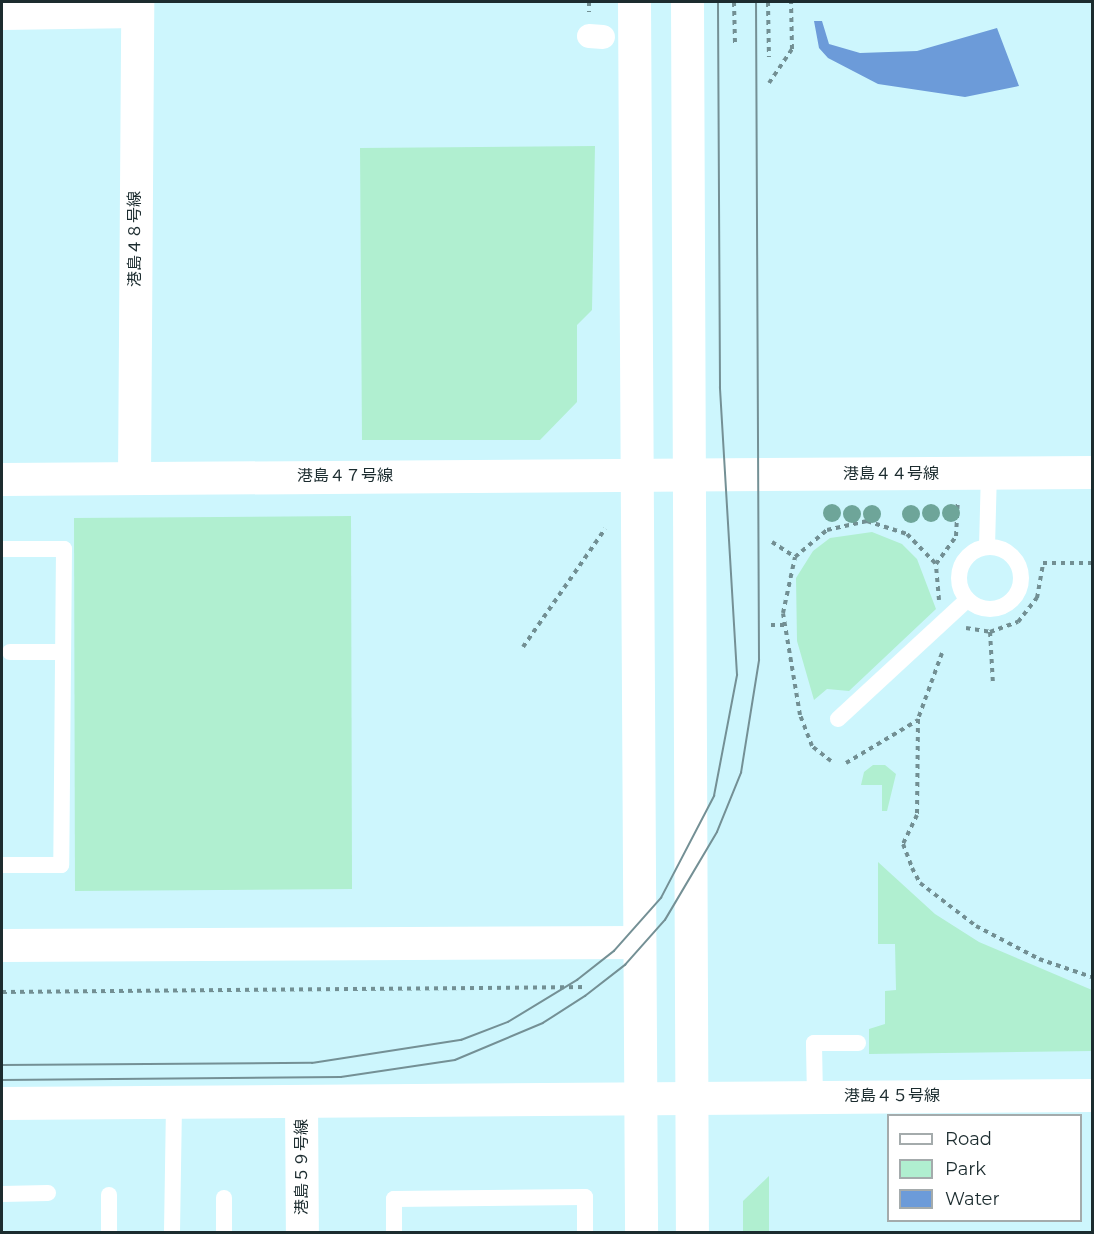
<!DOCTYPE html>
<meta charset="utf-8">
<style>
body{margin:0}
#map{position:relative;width:1094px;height:1234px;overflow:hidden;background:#cdf6fd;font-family:Montserrat,"Noto Sans JP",sans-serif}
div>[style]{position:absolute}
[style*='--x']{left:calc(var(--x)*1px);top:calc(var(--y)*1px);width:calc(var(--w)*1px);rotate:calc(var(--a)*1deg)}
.green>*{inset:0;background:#b0efd0}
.water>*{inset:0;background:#6c9bd9}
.path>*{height:4px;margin-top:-2px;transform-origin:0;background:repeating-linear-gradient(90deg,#728f93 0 4.5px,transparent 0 9px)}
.service>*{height:16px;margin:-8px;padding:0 8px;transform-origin:8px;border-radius:8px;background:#fff}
.service>.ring{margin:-8px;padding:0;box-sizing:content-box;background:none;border:16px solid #fff;border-radius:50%}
.pedestrian>*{height:24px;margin:-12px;padding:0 12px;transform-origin:12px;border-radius:12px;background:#fff}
.tertiary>*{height:33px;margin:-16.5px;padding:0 16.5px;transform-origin:16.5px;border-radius:16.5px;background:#fff}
.tram>*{height:1.5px;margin:-0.75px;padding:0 0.75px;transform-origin:0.75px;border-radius:0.75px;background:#749095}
.trees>*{width:18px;height:18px;margin:-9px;border-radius:50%;background:#6ea599}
span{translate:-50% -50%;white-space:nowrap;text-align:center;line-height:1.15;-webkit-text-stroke:6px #fff;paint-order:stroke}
.street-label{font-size:16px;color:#1c2c2f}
.frame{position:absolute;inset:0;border:3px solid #1c2c2f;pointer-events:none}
.legend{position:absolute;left:887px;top:1114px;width:195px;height:108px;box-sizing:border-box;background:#fff;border:2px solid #a4abac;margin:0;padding:8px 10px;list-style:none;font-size:18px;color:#1c2c2f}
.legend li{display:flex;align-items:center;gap:12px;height:30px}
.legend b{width:30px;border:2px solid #a4abac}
</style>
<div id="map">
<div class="green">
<div style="clip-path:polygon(595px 146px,592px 310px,577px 325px,577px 402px,540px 440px,362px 440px,360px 148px)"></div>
<div style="clip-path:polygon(351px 516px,352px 889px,75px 891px,74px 518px)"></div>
<div style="clip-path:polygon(872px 532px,902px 544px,917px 559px,936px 609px,849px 691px,827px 689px,814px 700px,797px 641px,796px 578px,813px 551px,830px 538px)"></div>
<div style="clip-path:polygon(873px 765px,885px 765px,896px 774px,887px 811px,882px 811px,882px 785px,861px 785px,864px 772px)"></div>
<div style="clip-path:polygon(878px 862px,935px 914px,979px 942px,1092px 990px,1092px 1051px,869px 1054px,869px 1029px,885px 1024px,885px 991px,896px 990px,895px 944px,878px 944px)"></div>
<div style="clip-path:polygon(769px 1176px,769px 1232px,743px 1232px,743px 1201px)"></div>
</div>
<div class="water">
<div style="clip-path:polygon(814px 21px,822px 21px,829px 44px,860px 53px,917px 51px,997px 28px,1019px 86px,965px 97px,878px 84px,828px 58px,819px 48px)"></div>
</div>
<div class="path">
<div style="--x:589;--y:2;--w:10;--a:90"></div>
<div style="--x:734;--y:2;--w:41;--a:88.6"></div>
<div style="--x:768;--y:2;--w:55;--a:89"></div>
<div style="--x:769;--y:83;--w:41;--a:-55.9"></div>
<div style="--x:792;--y:49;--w:47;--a:-91.2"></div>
<div style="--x:772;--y:542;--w:27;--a:33"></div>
<div style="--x:939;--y:600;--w:36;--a:-95"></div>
<div style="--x:936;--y:564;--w:34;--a:-54"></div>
<div style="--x:956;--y:536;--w:35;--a:-87"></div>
<div style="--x:771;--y:625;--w:14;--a:0"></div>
<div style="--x:966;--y:628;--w:24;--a:9"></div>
<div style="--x:990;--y:632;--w:30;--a:-20"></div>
<div style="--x:1018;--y:622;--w:31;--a:-52"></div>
<div style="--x:1037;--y:598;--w:36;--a:-80"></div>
<div style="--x:1043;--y:563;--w:49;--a:0"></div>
<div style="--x:990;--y:632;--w:52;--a:86.7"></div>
<div style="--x:523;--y:647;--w:144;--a:-55.2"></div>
<div style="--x:942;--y:653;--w:70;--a:110"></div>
<div style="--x:918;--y:719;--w:96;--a:90.6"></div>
<div style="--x:917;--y:815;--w:32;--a:116"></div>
<div style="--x:903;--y:844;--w:26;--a:69"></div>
<div style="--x:912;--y:868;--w:17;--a:62"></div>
<div style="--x:920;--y:883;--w:71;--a:37.5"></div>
<div style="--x:976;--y:926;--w:71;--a:27.6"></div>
<div style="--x:1039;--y:959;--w:56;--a:18.8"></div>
<div style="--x:831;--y:761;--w:24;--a:-142"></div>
<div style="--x:812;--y:746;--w:33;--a:-111"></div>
<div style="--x:800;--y:715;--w:103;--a:-99.5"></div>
<div style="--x:783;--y:613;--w:57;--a:-77.9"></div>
<div style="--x:795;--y:557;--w:42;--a:-40.2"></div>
<div style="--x:827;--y:530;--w:41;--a:-12.7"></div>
<div style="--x:867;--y:521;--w:42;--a:18"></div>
<div style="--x:907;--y:534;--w:42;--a:46"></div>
<div style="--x:846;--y:763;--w:84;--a:-30.8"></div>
<div style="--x:2;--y:992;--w:585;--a:-0.49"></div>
</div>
<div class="service">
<div style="--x:987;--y:547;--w:74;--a:-88.5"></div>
<div class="ring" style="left:959px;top:547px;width:46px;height:46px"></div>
<div style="--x:2;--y:549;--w:62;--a:0"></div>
<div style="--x:64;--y:549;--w:316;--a:90.5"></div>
<div style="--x:61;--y:865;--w:59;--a:180"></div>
<div style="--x:10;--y:652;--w:53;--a:0"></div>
<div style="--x:838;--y:719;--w:176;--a:-42.7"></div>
<div style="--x:815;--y:1097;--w:54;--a:-91.1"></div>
<div style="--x:814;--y:1043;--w:44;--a:0"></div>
<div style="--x:2;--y:1194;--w:46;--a:-1.2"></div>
<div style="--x:109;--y:1195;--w:37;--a:90"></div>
<div style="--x:224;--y:1198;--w:34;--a:90"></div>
<div style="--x:172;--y:1232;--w:130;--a:-89.1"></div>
<div style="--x:394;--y:1232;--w:33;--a:-90"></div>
<div style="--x:394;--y:1199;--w:191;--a:-0.6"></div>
<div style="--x:585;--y:1197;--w:35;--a:90"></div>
</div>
<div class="pedestrian">
<div style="--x:589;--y:36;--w:14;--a:4"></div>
</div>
<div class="tertiary">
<div style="--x:634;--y:2;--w:1230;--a:89.67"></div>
<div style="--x:687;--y:2;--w:1230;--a:89.77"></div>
<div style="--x:2;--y:13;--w:135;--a:-0.8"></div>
<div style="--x:134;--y:477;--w:475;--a:-89.6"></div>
<div style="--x:2;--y:479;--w:1090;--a:-0.37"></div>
<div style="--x:2;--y:945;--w:637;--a:-0.27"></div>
<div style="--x:301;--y:1101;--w:131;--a:89.6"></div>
<div style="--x:2;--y:1103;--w:1090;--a:-0.42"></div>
</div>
<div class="tram">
<div style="--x:2;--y:1065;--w:310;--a:-0.4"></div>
<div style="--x:312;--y:1063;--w:151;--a:-8.8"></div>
<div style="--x:461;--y:1040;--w:50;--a:-21"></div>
<div style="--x:508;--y:1022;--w:81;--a:-31.3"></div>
<div style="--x:577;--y:980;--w:47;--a:-38.1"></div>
<div style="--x:614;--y:951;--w:71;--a:-48.4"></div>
<div style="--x:661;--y:898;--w:115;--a:-62.5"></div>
<div style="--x:714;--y:796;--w:123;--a:-79.2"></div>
<div style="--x:737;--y:675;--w:288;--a:-93.4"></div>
<div style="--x:720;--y:388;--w:386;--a:-90.3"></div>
<div style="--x:2;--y:1080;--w:339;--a:-0.5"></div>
<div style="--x:341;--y:1077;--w:115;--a:-8.5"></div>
<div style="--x:455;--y:1060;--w:95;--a:-22.8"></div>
<div style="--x:543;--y:1023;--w:50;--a:-32.7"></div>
<div style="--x:585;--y:996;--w:51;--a:-37.8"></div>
<div style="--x:625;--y:965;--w:60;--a:-48.4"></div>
<div style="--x:665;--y:920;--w:102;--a:-59.4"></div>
<div style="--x:717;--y:832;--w:64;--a:-67.9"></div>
<div style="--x:741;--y:773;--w:114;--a:-80.9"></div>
<div style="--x:759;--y:660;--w:658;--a:-90.26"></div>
</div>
<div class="trees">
<div style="left:832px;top:513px"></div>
<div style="left:931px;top:513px"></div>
<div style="left:951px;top:513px"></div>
<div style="left:852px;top:514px"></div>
<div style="left:872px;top:514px"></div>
<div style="left:911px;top:514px"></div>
</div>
<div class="street-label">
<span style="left:135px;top:239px;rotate:-90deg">港島４８号線</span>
<span style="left:891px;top:474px">港島４４号線</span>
<span style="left:345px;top:476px">港島４７号線</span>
<span style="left:892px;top:1096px">港島４５号線</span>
<span style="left:302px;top:1167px;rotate:-90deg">港島５９号線</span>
</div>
<div class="frame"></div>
<ul class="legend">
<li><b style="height:8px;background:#fff"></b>Road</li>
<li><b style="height:16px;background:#b0efd0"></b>Park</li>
<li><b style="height:16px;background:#6c9bd9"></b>Water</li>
</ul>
</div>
